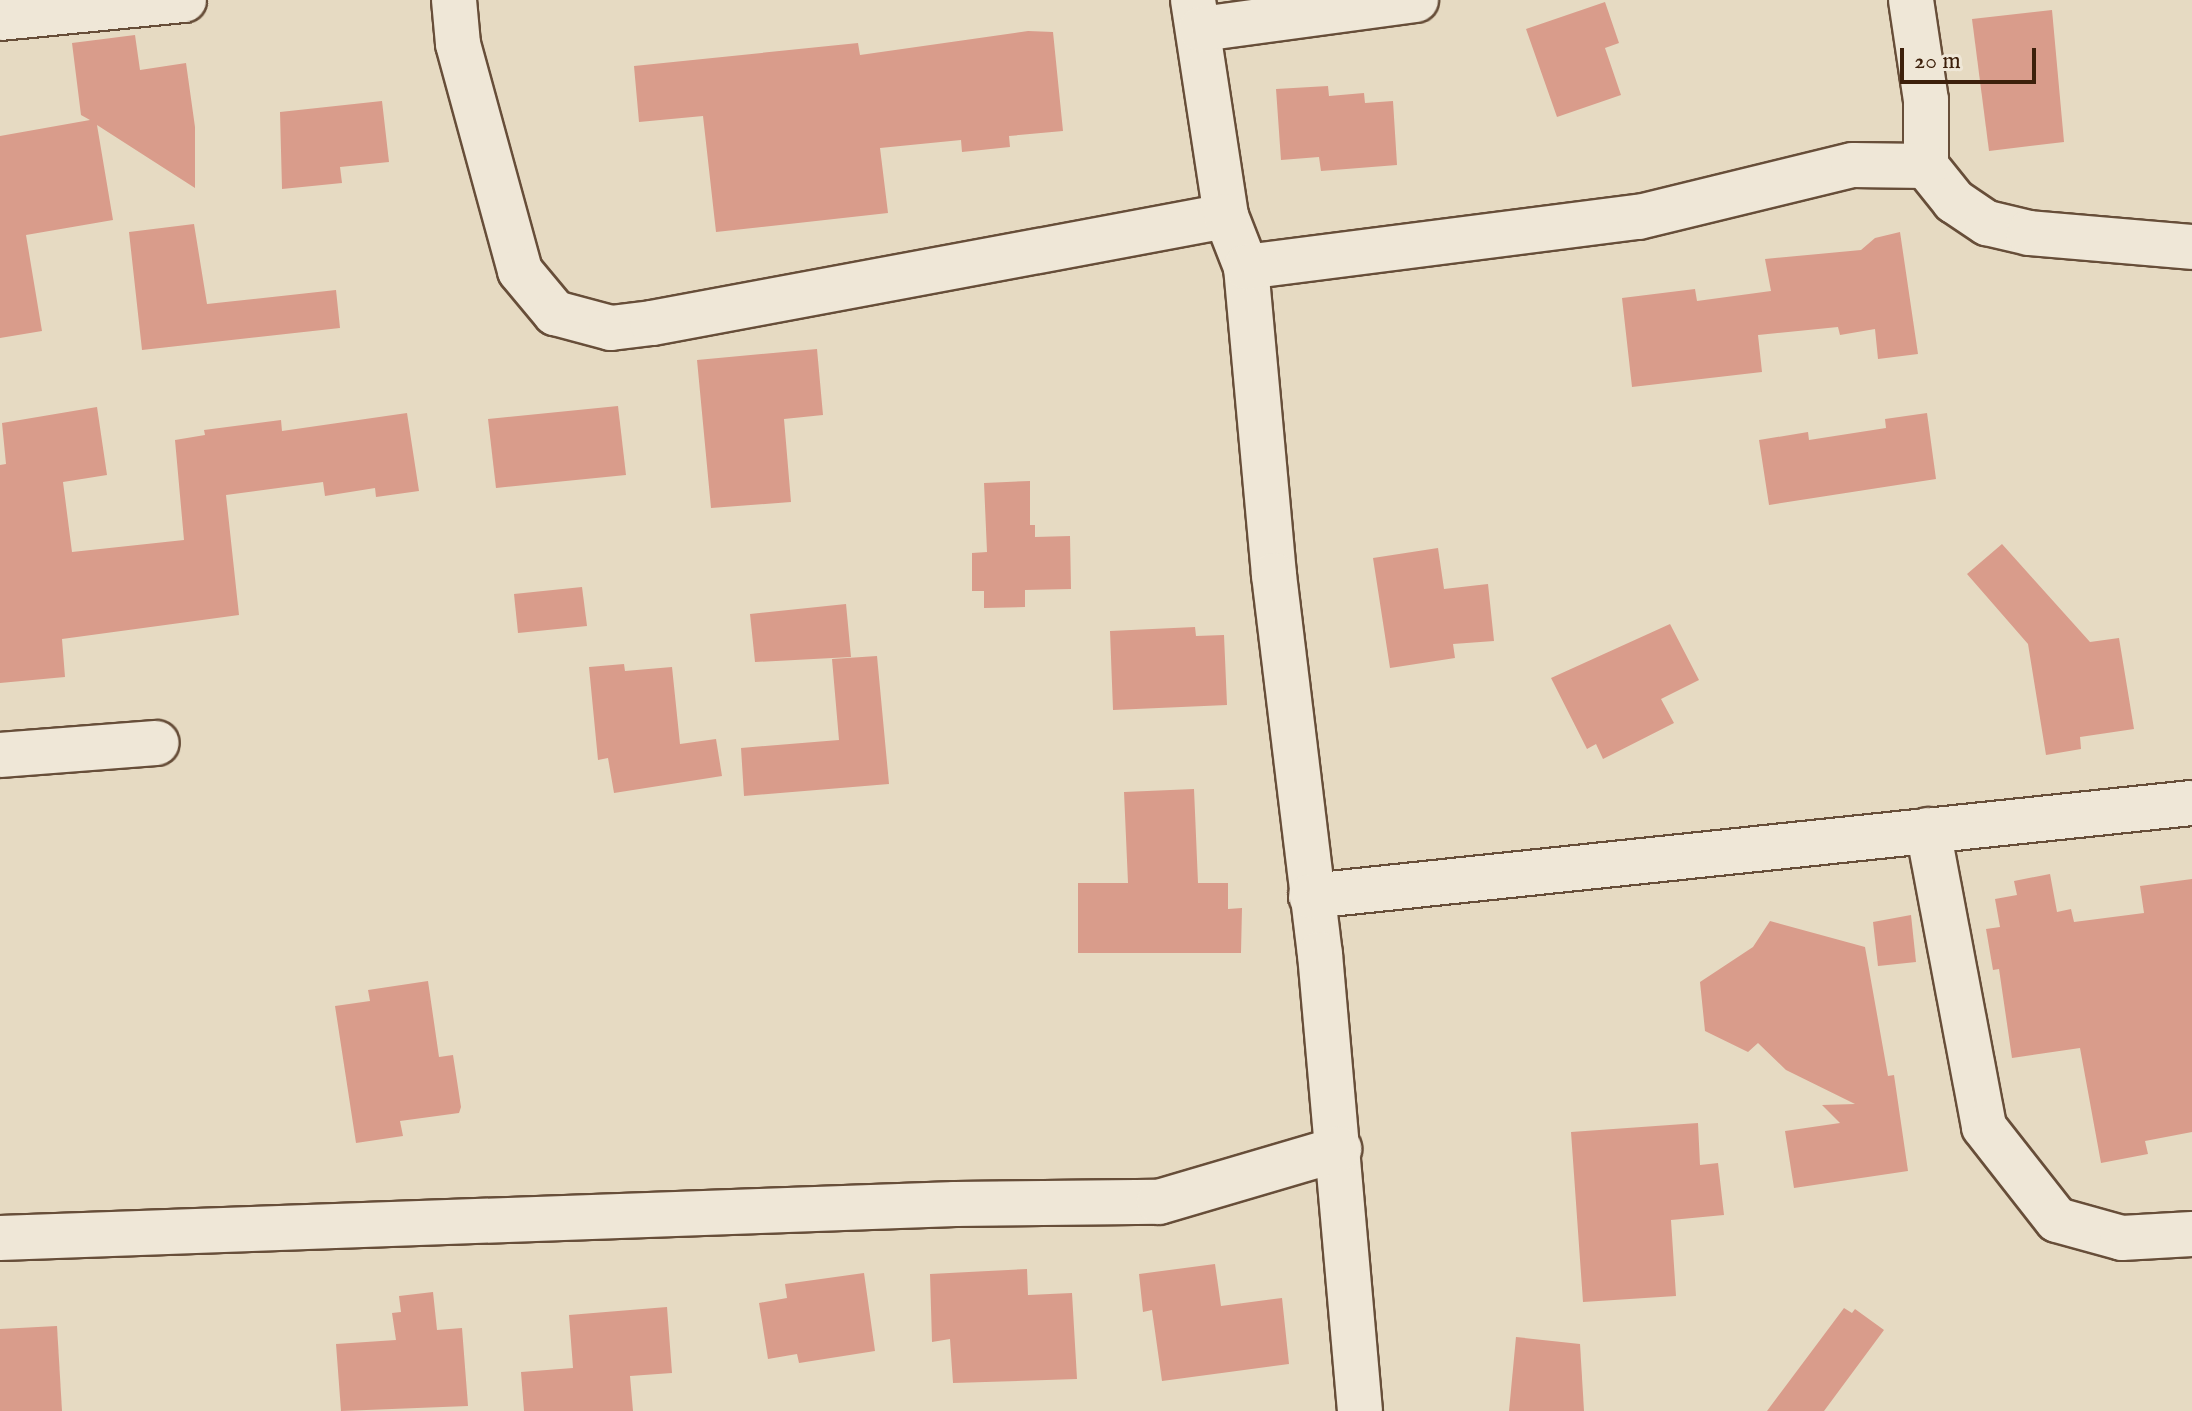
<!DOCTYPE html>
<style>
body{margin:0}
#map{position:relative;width:2192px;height:1411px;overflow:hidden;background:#e6dac2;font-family:"IM FELL English",serif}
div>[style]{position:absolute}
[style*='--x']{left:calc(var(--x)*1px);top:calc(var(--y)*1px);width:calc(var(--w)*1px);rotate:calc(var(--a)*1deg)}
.building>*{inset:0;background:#d99c8b}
.roads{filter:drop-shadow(2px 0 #674e39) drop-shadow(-2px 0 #674e39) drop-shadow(0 2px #674e39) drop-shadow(0 -2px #674e39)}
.minor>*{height:44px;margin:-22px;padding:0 22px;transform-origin:22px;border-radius:22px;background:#efe7d7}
span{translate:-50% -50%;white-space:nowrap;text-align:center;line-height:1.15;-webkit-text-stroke:7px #efe7d7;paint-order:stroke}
.scale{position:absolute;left:1900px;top:48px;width:136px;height:36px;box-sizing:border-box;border:4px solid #3d200b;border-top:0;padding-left:10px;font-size:24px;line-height:28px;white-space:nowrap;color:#3d200b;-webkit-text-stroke:6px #efe7d7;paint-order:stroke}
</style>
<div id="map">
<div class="building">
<div style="clip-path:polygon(1605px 2px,1619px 43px,1605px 48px,1621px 95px,1557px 117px,1526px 29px)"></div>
<div style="clip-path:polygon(2052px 10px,2064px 142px,1989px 151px,1972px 19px)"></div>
<div style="clip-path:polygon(1028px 31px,1053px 32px,1063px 131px,1009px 136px,1010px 147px,962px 152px,961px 140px,880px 148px,888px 213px,716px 232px,703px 116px,639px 122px,634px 66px,858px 43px,860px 55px)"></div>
<div style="clip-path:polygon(135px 35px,140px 70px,186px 63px,195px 127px,195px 188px,97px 125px,113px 220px,26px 235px,42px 331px,0 338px,0 136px,90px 120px,81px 115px,72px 43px)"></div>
<div style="clip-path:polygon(1328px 86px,1329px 96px,1364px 93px,1365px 103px,1393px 101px,1397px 165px,1321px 171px,1319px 157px,1281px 160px,1276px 89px)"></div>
<div style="clip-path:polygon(382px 101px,389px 162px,340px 167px,342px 183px,282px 189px,280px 112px)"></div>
<div style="clip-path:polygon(194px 224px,207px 304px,336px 290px,340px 328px,142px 350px,129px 232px)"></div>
<div style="clip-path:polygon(1900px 232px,1918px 354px,1878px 359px,1875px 329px,1840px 335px,1838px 327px,1758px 335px,1762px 372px,1632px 387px,1622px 298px,1695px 289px,1697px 301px,1771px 291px,1765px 259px,1861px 250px,1875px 238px)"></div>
<div style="clip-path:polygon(817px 349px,823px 415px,784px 419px,791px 502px,711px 508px,697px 360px)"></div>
<div style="clip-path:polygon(618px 406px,626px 475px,496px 488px,488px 419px)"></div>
<div style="clip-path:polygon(97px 407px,107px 475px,63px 482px,72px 552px,184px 540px,175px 440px,205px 435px,204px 430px,281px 420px,282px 431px,407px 413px,419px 491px,376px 497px,375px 488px,325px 496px,323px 482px,226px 495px,239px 615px,62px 639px,65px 677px,0 683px,0 465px,6px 464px,2px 423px)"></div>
<div style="clip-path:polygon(1927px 413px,1936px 479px,1769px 505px,1759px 440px,1808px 432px,1809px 440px,1886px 428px,1885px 419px)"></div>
<div style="clip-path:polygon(1030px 481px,1030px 525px,1035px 525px,1035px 537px,1070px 536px,1071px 589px,1025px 590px,1025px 607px,984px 608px,984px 591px,972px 591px,972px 553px,987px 552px,984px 483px)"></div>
<div style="clip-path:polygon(2002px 544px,2090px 642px,2119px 638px,2134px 729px,2080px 737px,2081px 749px,2046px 755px,2028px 644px,1967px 574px)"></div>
<div style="clip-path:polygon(1438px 548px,1444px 589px,1488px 584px,1494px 641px,1453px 644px,1455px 658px,1390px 668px,1373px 558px)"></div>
<div style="clip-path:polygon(582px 587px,587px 626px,518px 633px,514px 594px)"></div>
<div style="clip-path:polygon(846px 604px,851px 657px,755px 662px,750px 614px)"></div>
<div style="clip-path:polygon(1670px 624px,1699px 680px,1661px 699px,1674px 723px,1603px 759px,1596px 744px,1587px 749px,1551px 678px)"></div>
<div style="clip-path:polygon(1195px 627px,1196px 636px,1224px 635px,1227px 705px,1113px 710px,1110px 631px)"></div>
<div style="clip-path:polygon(877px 656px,889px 784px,744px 796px,741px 748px,839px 740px,832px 659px)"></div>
<div style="clip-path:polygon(624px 664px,625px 671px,672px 667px,680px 744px,716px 739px,722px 776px,614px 793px,608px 758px,598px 760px,589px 667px)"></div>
<div style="clip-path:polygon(1194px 789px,1198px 883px,1228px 883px,1228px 909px,1242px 908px,1241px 953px,1078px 953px,1078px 883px,1128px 883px,1124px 792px)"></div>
<div style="clip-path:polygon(2050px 874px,2057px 912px,2071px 909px,2074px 922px,2144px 913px,2140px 886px,2192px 879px,2192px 1132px,2145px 1141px,2148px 1154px,2101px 1163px,2080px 1048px,2012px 1058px,1999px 969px,1993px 970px,1986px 929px,2000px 927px,1995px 899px,2017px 895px,2014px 881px)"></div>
<div style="clip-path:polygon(1911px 915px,1916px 962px,1878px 966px,1873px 922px)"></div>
<div style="clip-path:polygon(1770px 921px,1865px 947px,1888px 1076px,1894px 1075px,1908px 1171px,1794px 1188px,1785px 1131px,1840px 1123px,1822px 1105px,1855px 1104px,1786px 1070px,1758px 1043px,1748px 1052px,1705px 1031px,1700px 982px,1753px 947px)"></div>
<div style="clip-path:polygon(428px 981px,439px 1057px,453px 1055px,461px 1107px,459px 1113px,400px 1121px,403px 1136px,356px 1143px,335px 1006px,370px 1001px,368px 990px)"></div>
<div style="clip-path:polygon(1698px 1123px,1700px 1165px,1718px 1163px,1724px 1215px,1671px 1220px,1676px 1296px,1583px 1302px,1571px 1132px)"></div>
<div style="clip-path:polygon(1215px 1264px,1221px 1306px,1282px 1298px,1289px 1364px,1162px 1381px,1152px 1310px,1143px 1312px,1139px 1274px)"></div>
<div style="clip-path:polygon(1027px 1269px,1028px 1295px,1072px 1293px,1077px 1379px,953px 1383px,950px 1339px,932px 1342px,930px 1274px)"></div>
<div style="clip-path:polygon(864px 1273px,875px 1351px,799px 1363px,797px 1354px,768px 1359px,759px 1303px,787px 1298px,785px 1284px)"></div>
<div style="clip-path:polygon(433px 1292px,437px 1330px,462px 1328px,468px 1406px,341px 1411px,336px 1344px,396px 1340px,392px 1313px,401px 1312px,399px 1296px)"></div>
<div style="clip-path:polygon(667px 1307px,672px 1373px,630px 1376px,633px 1411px,524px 1411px,521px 1372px,573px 1368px,569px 1315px)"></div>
<div style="clip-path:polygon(1844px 1308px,1852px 1313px,1855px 1309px,1884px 1330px,1824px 1411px,1767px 1411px)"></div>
<div style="clip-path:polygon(57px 1326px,62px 1411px,0 1411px,0 1329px)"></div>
<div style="clip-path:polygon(1516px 1337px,1580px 1344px,1584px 1411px,1509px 1411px)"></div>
</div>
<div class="roads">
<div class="minor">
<div style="--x:454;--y:0;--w:44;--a:84.8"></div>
<div style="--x:458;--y:44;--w:235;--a:74.7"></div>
<div style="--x:520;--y:271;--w:55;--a:50.2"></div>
<div style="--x:555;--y:313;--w:58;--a:15"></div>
<div style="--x:611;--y:328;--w:41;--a:-7"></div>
<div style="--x:652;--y:323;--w:584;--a:-10.56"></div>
<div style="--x:1193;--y:0;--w:219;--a:81.3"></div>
<div style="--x:1226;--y:216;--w:55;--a:68.6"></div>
<div style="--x:1246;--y:267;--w:309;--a:84.8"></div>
<div style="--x:1274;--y:575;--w:382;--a:83.1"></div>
<div style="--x:1320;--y:954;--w:459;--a:85"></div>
<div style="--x:1911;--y:0;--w:101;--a:81.5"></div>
<div style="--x:1926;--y:100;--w:66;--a:90"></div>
<div style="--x:1926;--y:166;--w:45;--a:51.3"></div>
<div style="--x:1954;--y:201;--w:40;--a:34"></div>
<div style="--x:1987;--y:223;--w:43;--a:13.4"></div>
<div style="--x:2029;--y:233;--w:164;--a:4.9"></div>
<div style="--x:0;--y:18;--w:185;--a:-5.6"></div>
<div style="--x:1201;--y:29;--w:217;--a:-7.7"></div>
<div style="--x:1246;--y:267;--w:396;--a:-7.3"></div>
<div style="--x:1639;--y:217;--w:220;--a:-13.7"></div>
<div style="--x:1853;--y:165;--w:73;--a:0.8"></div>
<div style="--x:0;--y:755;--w:157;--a:-4.4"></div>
<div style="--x:1928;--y:830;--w:302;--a:79.3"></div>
<div style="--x:1984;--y:1127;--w:118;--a:51.9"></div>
<div style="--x:2057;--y:1220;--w:67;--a:15.5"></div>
<div style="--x:2122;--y:1238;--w:70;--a:-3.3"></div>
<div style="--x:1311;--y:896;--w:886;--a:-6.03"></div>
<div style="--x:0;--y:1238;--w:956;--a:-2.04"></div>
<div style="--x:955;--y:1204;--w:204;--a:-0.6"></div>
<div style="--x:1159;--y:1202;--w:188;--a:-16.4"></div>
</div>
</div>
<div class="scale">20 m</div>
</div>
